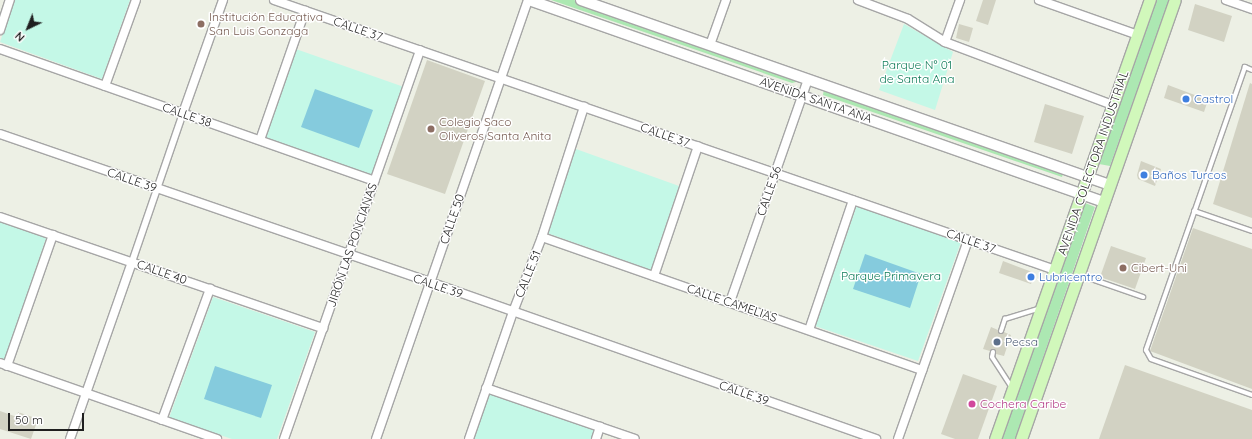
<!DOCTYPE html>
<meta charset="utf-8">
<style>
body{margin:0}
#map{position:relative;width:1252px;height:439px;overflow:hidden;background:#edf0e5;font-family:Quicksand,sans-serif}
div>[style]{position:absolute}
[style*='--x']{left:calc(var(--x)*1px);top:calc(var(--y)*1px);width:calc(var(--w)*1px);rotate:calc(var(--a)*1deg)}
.grass>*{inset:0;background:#ace8b2}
.park>*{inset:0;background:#c4f8e7}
.pitch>*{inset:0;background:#85cbdd}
.building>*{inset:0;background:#d2d2c3}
.roads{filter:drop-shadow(1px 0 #a6a6a6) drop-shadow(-1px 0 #a6a6a6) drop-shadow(0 1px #a6a6a6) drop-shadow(0 -1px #a6a6a6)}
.service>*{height:4px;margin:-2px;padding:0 2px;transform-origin:2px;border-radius:2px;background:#fff}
.pedestrian>*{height:6px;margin:-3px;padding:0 3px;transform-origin:3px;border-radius:3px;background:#fff}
.minor>*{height:8px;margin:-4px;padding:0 4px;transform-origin:4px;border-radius:4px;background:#fff}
.tertiary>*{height:10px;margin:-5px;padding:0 5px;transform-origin:5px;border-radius:5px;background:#fff}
.secondary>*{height:11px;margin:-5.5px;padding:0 5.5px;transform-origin:5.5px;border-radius:5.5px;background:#d1f8bb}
.dots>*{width:11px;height:11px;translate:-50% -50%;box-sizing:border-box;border:2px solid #fff;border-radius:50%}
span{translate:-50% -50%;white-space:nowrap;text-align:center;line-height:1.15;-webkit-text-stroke:3px #fff;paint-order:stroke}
.education-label{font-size:12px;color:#785e54}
.left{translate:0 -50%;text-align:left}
.street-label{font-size:12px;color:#1f1f1f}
.park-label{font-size:12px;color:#0e7c58}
.shop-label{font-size:12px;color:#366cbe}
.service-label{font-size:12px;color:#4e5e75}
.hotel-label{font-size:12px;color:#b23c85}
.north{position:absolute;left:8px;top:8px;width:40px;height:40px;-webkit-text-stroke:3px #fff;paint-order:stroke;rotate:223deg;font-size:11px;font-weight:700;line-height:16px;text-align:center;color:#1f1f1f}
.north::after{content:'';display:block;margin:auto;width:14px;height:18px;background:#1f1f1f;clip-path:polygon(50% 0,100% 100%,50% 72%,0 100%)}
.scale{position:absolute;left:8px;top:413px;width:76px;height:18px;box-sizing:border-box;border:2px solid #1f1f1f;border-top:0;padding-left:5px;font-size:12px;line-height:14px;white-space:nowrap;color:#1f1f1f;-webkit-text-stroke:3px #fff;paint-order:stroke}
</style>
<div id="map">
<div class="grass">
<div style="clip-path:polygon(551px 0,574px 0,796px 77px,797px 79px,796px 82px,792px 83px)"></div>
<div style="clip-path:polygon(1154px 0,1169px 0,1110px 166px,1099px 164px)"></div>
<div style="clip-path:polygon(824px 89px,1064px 171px,1062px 177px,823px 95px)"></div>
<div style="clip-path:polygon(1085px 203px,1095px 207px,1015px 439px,1002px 439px)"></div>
</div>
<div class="park">
<div style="clip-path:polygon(14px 0,130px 0,102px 79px,0 42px)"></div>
<div style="clip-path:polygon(904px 24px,953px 52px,935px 110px,879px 90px)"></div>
<div style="clip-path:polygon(293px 48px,404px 87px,373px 177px,262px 136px)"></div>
<div style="clip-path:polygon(576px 149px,679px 186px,651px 270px,547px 233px)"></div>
<div style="clip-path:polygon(857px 205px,961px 242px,918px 361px,815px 326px)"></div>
<div style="clip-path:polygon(0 222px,46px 238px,5px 361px,0 359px)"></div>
<div style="clip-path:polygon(213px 297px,315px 332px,277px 439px,232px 439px,169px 418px)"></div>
<div style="clip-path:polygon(489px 393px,595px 429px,592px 439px,473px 439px)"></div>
</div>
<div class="pitch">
<div style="clip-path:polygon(315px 89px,373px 110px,359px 148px,301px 127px)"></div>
<div style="clip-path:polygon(865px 254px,921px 274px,910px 308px,853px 289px)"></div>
<div style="clip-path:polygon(215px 366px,272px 385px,261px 418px,204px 399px)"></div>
</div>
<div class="building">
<div style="clip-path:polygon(983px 0,996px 0,988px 25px,976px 21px)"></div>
<div style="clip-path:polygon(1195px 4px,1232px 16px,1224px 42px,1188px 30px)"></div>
<div style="clip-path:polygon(959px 24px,973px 28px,969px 42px,956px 38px)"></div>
<div style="clip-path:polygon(427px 60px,485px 81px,445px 194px,387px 174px)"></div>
<div style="clip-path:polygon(1250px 83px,1252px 84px,1252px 218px,1213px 204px)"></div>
<div style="clip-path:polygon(1168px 85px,1208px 100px,1204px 112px,1164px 98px)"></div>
<div style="clip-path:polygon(1045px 104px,1084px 116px,1072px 154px,1034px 142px)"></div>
<div style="clip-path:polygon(1141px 161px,1161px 169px,1155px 186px,1138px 179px,1137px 175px)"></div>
<div style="clip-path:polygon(1193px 228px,1252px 249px,1252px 389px,1150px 351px)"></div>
<div style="clip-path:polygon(1111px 246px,1146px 258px,1135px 289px,1100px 277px)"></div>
<div style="clip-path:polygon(1003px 261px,1035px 273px,1031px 284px,999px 273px)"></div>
<div style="clip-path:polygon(991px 327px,998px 330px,1000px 334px,1004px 332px,1011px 335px,1004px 356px,996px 354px,994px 349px,990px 351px,983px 349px)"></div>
<div style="clip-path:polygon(1125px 365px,1252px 410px,1252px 439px,1099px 439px)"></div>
<div style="clip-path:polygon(963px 374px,997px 386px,978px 439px,955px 439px,941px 434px)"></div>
<div style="clip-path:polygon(0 411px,17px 417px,18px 412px,38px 419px,31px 439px,0 429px)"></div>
</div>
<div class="roads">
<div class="service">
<div style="--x:1252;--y:70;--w:8;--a:-157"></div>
<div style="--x:1245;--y:67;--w:300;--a:109.3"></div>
<div style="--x:1146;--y:350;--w:10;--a:61"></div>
<div style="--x:1151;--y:359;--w:107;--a:19.6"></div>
<div style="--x:1194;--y:211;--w:61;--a:19"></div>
<div style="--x:1080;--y:275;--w:67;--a:19.2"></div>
<div style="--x:1001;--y:331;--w:13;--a:-72"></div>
<div style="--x:1005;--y:319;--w:37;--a:-17"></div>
<div style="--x:993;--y:352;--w:5;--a:101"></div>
<div style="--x:992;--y:357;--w:37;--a:57"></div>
</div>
<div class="pedestrian">
<div style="--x:132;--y:262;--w:157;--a:-71.1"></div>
</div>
<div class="minor">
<div style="--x:274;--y:0;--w:826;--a:19.07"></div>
<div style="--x:858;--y:0;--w:53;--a:20.8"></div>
<div style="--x:908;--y:19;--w:44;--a:31.9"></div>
<div style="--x:945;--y:42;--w:179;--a:20.6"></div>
<div style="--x:1039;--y:0;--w:105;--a:19.5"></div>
<div style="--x:1226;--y:0;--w:28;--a:19"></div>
<div style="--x:0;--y:30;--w:32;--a:-72"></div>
<div style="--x:945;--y:42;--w:45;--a:-70.3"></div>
<div style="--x:710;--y:45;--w:48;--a:-70.4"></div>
<div style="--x:0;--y:49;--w:397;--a:19.4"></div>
<div style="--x:105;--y:86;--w:91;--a:-70.2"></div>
<div style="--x:183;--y:113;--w:120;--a:-70.5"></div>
<div style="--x:0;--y:134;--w:455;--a:19"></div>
<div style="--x:430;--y:282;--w:473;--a:19.4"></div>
<div style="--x:260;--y:140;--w:137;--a:-70.8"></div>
<div style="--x:0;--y:217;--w:342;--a:19"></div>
<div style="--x:542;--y:237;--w:403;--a:19.3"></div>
<div style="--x:654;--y:276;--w:137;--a:-71.3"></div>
<div style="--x:730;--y:302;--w:236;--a:-70.7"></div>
<div style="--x:809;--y:330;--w:137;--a:-71.3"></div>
<div style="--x:0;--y:363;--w:230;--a:19.3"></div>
<div style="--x:7;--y:366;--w:139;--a:-70.7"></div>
<div style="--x:486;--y:388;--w:157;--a:18.9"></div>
<div style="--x:162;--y:420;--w:140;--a:-69.9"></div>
<div style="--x:70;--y:439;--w:188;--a:-70.7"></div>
<div style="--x:284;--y:439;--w:412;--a:-70.7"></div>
<div style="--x:376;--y:439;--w:465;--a:-70.9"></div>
<div style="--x:469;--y:439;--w:134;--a:-70.9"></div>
<div style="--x:513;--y:312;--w:80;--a:-68.9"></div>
<div style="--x:542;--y:237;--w:137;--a:-72.1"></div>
<div style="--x:596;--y:439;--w:13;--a:-72"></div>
<div style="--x:898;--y:439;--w:211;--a:-70.6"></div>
</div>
<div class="tertiary">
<div style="--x:529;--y:0;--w:609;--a:19.36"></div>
<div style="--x:581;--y:0;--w:560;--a:19.28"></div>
</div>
<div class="secondary">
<div style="--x:995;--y:439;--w:466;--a:-70.6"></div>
<div style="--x:1021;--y:439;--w:465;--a:-70.7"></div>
</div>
</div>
<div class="dots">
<div style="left:201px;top:24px;background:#8d6e63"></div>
<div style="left:1186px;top:99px;background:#3f7fe0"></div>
<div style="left:431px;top:129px;background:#8d6e63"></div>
<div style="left:1144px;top:175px;background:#3f7fe0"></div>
<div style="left:1123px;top:268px;background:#8d6e63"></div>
<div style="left:1031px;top:277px;background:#3f7fe0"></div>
<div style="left:997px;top:342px;background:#5c6f8a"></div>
<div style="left:972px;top:404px;background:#d1479c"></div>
</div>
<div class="education-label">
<span class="left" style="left:209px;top:24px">Institución Educativa<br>San Luis Gonzaga</span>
<span class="left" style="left:439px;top:129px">Colegio Saco<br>Oliveros Santa Anita</span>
<span class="left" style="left:1131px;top:268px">Cibert-Uni</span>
</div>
<div class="street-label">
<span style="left:358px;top:29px;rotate:19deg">CALLE 37</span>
<span style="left:816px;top:100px;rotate:19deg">AVENIDA SANTA ANA</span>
<span style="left:187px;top:115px;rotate:19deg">CALLE 38</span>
<span style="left:665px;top:135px;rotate:19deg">CALLE 37</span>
<span style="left:1093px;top:163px;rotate:-71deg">AVENIDA COLECTORA INDUSTRIAL</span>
<span style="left:132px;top:180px;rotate:19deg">CALLE 39</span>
<span style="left:769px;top:191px;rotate:-71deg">CALLE 56</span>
<span style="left:452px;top:219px;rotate:-71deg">CALLE 50</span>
<span style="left:971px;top:241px;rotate:19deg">CALLE 37</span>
<span style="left:352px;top:245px;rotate:-71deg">JIRÓN LAS PONCIANAS</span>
<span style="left:162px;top:272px;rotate:19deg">CALLE 40</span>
<span style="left:528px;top:274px;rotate:-68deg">CALLE 51</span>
<span style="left:438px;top:286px;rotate:19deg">CALLE 39</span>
<span style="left:732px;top:303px;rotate:19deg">CALLE CAMELIAS</span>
<span style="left:744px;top:393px;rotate:19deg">CALLE 39</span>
</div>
<div class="park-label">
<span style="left:917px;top:72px">Parque N° 01<br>de Santa Ana</span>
<span style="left:891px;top:276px">Parque Primavera</span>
</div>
<div class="shop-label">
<span class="left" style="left:1194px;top:99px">Castrol</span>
<span class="left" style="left:1152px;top:175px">Baños Turcos</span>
<span class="left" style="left:1039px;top:277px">Lubricentro</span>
</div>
<div class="service-label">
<span class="left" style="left:1005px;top:342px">Pecsa</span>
</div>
<div class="hotel-label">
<span class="left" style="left:980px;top:404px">Cochera Caribe</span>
</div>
<div class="north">N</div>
<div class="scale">50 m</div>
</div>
